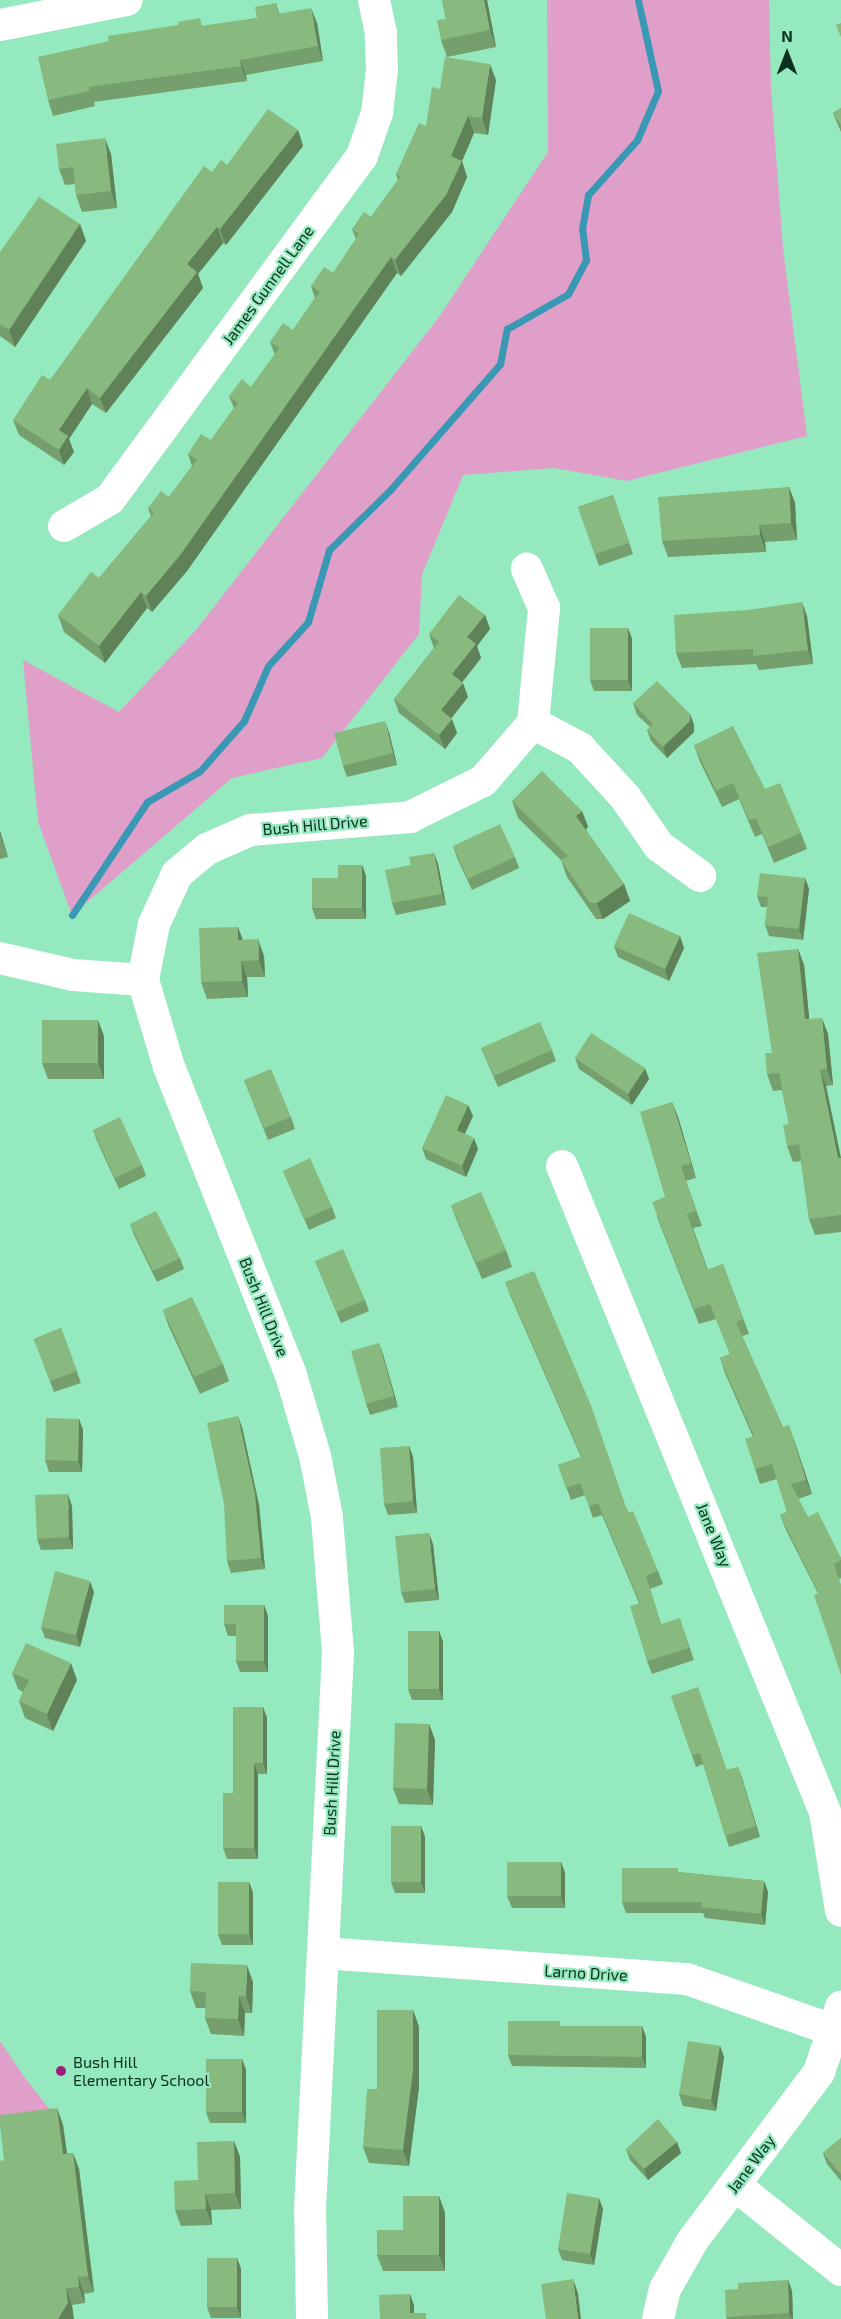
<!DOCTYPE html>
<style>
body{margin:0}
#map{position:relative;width:841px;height:2319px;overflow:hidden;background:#95e9be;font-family:"Exo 2",sans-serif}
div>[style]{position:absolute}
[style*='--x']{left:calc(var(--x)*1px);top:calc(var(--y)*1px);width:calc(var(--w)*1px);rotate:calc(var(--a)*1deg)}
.green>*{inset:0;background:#e09fc9}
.stream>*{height:7px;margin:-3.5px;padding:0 3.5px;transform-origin:3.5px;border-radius:3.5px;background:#3998b4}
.minor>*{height:32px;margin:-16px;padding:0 16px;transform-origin:16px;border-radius:16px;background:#fff}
.wall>*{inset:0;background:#759f6d}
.shaded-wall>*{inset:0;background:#5f8259}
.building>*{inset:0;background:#88b97f}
.dots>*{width:16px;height:16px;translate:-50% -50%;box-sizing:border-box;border:3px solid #95e9be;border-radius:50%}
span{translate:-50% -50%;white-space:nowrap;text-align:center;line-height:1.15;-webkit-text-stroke:4.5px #95e9be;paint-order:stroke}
.street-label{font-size:16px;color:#0c3020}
.poi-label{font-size:16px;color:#0c3020}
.left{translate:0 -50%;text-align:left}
.north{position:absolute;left:757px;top:24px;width:60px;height:60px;-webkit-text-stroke:4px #95e9be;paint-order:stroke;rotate:0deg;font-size:16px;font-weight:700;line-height:24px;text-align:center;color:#0c3020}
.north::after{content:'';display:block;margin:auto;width:21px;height:27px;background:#0c3020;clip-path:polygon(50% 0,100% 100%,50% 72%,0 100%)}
</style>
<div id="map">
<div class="green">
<div style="clip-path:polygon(547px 0,769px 0,771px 89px,783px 248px,807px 436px,627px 481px,554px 468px,463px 475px,422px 575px,419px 634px,322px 758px,232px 778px,72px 915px,38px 822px,23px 660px,119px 712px,196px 630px,439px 317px,548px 152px)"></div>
<div style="clip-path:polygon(0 2041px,25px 2078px,51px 2111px,0 2117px)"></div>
</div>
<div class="stream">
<div style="--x:72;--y:915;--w:136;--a:-56.4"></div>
<div style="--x:147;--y:802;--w:61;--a:-30.3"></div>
<div style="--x:200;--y:771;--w:67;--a:-48.7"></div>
<div style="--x:244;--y:721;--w:60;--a:-66.4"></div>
<div style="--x:268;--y:666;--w:59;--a:-47.7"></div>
<div style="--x:308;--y:622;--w:75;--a:-73.7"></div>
<div style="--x:329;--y:550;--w:87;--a:-44.5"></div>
<div style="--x:391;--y:489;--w:166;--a:-48.9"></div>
<div style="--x:500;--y:364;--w:36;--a:-79"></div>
<div style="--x:507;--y:329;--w:70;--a:-29.8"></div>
<div style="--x:568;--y:294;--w:38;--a:-62"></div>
<div style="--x:586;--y:260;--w:31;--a:-97"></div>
<div style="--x:582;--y:229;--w:35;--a:-80"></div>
<div style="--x:588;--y:195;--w:74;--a:-48.3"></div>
<div style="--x:637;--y:140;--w:53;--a:-66.8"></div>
<div style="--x:658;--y:91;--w:93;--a:-102.4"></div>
</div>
<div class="minor">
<div style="--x:0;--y:25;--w:129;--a:-11.1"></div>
<div style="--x:64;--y:526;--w:53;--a:-30.4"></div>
<div style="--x:110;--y:499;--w:426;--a:-53.7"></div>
<div style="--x:362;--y:156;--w:46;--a:-70.8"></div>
<div style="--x:377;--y:113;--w:43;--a:-83.4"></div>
<div style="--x:382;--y:70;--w:37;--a:-92"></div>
<div style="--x:381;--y:33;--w:34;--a:-102"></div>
<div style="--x:533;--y:723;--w:53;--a:28"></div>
<div style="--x:580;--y:748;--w:67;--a:47.4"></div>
<div style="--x:625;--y:797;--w:60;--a:55.2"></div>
<div style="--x:659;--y:846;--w:51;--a:36.2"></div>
<div style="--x:0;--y:958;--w:75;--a:13.1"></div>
<div style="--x:73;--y:975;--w:70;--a:4.1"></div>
<div style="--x:562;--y:1166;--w:697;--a:67.85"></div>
<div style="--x:825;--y:1812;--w:100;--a:80.8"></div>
<div style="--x:323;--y:1953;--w:365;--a:4.1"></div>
<div style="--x:687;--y:1979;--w:163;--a:19.3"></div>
<div style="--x:735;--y:2185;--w:136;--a:38.7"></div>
<div style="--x:312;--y:2319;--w:110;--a:-91"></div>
<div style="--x:310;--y:2209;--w:558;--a:-87.12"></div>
<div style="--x:338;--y:1652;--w:135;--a:-94.7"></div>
<div style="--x:327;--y:1517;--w:62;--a:-101.1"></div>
<div style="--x:315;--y:1456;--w:84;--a:-106.5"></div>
<div style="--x:291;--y:1375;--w:331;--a:-111.6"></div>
<div style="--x:169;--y:1067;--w:91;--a:-106.6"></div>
<div style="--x:143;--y:980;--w:57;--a:-78.9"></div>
<div style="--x:154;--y:924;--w:55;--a:-65.3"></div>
<div style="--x:177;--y:874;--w:39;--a:-40"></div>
<div style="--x:207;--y:849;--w:47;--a:-23.8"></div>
<div style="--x:250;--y:830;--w:161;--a:-4.6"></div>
<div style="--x:410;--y:817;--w:81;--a:-26.3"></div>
<div style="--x:483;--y:781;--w:77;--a:-49.2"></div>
<div style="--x:533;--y:723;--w:116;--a:-84.5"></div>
<div style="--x:544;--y:608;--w:43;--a:-113.6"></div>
<div style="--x:658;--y:2319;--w:31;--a:-77"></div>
<div style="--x:665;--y:2289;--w:56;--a:-60.3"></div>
<div style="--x:693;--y:2240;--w:210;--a:-53.1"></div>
<div style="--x:819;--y:2072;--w:69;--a:-71.3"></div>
</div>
<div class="wall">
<div style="clip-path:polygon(442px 0,487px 0,496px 47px,447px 57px,441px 40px,446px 19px)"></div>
<div style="clip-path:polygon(276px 3px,279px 13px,317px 23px,323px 61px,246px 75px,247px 81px,94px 102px,95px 106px,53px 116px,48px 100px,203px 26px,257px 18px)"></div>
<div style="clip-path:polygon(496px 80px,488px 135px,474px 133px,462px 161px,467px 177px,452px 212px,401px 276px,397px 273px,187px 571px,152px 612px,147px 608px,105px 663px,64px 632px,58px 615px,99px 578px,151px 516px,148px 508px,169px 497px,192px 466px,188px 454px,211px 440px,234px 408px,229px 396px,251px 387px,275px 355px,270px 342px,293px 330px,315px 298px,311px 286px,333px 273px,356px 239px,352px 229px,371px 217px,398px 180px,396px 174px,426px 126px,440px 89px)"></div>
<div style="clip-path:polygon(841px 108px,841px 132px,833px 113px)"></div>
<div style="clip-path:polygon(298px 130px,303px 146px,226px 245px,223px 243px,198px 274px,203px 288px,106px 413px,92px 404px,69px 439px,74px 452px,64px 465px,19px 435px,13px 420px,50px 380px,212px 172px)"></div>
<div style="clip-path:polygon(111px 154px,117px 208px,82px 212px,76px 195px,75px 184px,65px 185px,59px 169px)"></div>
<div style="clip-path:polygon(80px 224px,86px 241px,15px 347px,0 336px,0 252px)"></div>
<div style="clip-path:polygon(789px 487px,795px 503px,797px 540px,765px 542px,766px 552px,668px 557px,662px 541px)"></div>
<div style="clip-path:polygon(613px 495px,633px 554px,599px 566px,578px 507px)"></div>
<div style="clip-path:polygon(485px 615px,490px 629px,477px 646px,481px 658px,462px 682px,468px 697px,451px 718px,457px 733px,445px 749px,399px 713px,394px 699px,434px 648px,429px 634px)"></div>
<div style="clip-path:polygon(807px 616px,813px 664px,759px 670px,756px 664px,682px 668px,676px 653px)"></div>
<div style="clip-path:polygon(628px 628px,632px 639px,632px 691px,594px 691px,590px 680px)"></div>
<div style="clip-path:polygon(633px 703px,690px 714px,694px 725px,694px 732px,667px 758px,651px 741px,647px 730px,650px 727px,637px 715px)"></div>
<div style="clip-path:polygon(389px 732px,397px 765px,347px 777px,343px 766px)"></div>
<div style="clip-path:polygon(694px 745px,765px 789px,801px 833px,807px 849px,774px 863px,762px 834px,755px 837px,739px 799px,722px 807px,700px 762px)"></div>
<div style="clip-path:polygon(512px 801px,582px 811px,588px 827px,586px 830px,624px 884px,630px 901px,603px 919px,596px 919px,567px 877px,561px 860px,518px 818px)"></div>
<div style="clip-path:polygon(0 831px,8px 857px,0 859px)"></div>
<div style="clip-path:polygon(453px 846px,515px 857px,519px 868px,472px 890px,457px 858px)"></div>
<div style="clip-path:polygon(434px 853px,438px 864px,446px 905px,396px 915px,392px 903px,411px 865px)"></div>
<div style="clip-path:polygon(362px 865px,366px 876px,366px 919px,316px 919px,312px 908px,338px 878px)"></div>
<div style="clip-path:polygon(805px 878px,809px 889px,803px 940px,769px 936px,765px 925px,767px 907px,761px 907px,757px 896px)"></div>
<div style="clip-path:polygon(238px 927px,242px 940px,264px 956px,265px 977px,247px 977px,248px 997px,207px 999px,201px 982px)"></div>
<div style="clip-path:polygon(680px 936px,684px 948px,669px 981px,618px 957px,614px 946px)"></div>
<div style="clip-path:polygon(798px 949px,804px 965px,809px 1019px,828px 1034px,833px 1085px,826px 1086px,841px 1158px,841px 1232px,815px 1235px,809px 1219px,801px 1161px,793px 1162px,787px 1146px,789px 1124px,782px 1090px,773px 1091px,767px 1074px)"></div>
<div style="clip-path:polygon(104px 1036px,104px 1079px,48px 1079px,42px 1063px)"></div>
<div style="clip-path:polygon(481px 1048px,552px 1050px,556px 1061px,498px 1087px)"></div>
<div style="clip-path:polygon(575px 1058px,649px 1079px,632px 1105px,579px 1069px)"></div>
<div style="clip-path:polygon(244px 1080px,291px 1117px,295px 1129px,268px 1140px)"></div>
<div style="clip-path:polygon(672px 1102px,678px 1117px,696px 1178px,686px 1181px,702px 1226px,693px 1228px,708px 1270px,723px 1264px,749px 1334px,742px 1336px,783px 1427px,794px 1440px,812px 1494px,798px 1499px,808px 1517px,841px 1558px,841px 1578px,818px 1593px,786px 1530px,780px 1515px,787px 1512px,777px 1479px,760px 1484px,755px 1469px,753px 1437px,725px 1373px,720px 1358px,730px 1354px,716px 1319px,699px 1324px,657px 1217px,665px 1197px)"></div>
<div style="clip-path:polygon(473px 1116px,465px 1134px,478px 1149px,466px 1177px,426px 1159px,422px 1148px)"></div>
<div style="clip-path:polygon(93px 1130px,142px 1165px,146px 1176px,119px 1189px,97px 1141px)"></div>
<div style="clip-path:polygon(283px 1171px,332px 1207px,336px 1218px,309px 1230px)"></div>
<div style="clip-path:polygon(451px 1205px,506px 1250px,512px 1267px,482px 1279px,457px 1221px)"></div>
<div style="clip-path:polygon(130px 1224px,180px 1258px,184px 1269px,157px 1282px,134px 1235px)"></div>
<div style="clip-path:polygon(315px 1261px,365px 1300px,369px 1311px,341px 1323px)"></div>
<div style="clip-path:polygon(505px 1282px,629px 1513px,658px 1571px,663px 1584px,650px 1589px,661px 1624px,684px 1631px,694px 1660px,652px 1674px,647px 1661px,639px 1603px,602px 1515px,593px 1518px,585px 1495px,571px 1500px,558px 1465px,581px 1457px,510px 1295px)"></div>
<div style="clip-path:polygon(163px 1310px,223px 1364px,229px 1381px,200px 1394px,169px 1327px)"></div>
<div style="clip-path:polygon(61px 1328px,81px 1383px,54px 1392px,34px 1339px)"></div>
<div style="clip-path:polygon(379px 1343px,398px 1407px,370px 1415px,366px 1404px)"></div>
<div style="clip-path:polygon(79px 1419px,83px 1430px,82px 1472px,49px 1472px,45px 1460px)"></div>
<div style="clip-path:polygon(242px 1427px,259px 1505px,265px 1569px,231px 1573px,227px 1561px)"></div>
<div style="clip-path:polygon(409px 1446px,413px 1457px,417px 1513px,388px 1515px,384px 1504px)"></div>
<div style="clip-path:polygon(72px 1506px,73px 1549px,41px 1550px,37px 1539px)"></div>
<div style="clip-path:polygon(433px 1544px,439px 1600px,405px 1603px,401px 1592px)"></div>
<div style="clip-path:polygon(94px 1592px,80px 1647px,45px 1638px,41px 1627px)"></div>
<div style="clip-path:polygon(264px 1605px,268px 1616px,268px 1672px,240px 1672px,236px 1661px,236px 1636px,228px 1636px,224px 1624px)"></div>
<div style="clip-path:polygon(439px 1631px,443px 1642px,443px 1700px,412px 1700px,408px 1689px)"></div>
<div style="clip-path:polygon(12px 1673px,77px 1680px,53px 1731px,25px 1718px,19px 1701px,23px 1692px,18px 1689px)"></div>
<div style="clip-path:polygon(671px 1696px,727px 1770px,738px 1767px,760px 1837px,729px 1847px,703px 1764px,696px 1767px)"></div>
<div style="clip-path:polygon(263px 1707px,267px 1718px,267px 1774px,258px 1774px,258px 1859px,227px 1859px,223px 1848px,233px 1793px)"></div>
<div style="clip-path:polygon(429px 1724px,435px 1740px,433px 1805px,399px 1804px,393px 1788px)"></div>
<div style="clip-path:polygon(421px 1826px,425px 1837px,425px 1893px,395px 1893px,391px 1882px)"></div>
<div style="clip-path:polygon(561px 1862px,565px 1873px,565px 1908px,512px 1908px,507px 1896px)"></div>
<div style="clip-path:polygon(677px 1868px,678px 1872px,764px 1881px,768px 1892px,765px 1925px,705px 1918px,703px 1913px,626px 1913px,622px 1902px)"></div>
<div style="clip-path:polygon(249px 1882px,253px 1893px,253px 1945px,222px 1945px,218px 1934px)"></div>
<div style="clip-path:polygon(253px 1982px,252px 2013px,245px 2013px,244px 2036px,211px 2034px,205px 2018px,206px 2008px,196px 2008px,190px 1991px)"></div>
<div style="clip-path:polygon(413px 2010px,419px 2027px,419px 2087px,409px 2166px,369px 2163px,363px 2147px,377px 2089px)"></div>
<div style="clip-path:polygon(642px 2026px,646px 2037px,646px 2068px,512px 2066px,508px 2055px)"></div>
<div style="clip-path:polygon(720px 2046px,724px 2057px,716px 2111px,683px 2106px,679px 2094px)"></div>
<div style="clip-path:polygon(242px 2059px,246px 2070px,246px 2123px,210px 2123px,206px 2112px)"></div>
<div style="clip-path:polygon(57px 2108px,63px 2125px,67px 2153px,73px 2153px,79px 2169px,94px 2292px,84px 2294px,85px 2303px,72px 2305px,4px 2160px)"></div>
<div style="clip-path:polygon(841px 2138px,841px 2181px,827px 2164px,823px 2153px)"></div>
<div style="clip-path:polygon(234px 2141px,240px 2157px,241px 2209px,211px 2210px,212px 2225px,181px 2226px,175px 2210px,198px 2180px)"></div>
<div style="clip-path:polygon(677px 2142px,681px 2153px,648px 2180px,630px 2160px,626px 2149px)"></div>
<div style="clip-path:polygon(439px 2196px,445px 2213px,445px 2271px,383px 2271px,377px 2255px)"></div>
<div style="clip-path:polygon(603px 2209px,594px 2265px,562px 2260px,558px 2249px)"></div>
<div style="clip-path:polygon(237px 2258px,241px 2269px,241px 2318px,211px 2318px,207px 2307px)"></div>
<div style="clip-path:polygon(788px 2280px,792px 2291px,793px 2319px,727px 2319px,726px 2317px,738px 2289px)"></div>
</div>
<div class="shaded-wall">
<div style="clip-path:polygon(484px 0,487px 0,496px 47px,490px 30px)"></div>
<div style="clip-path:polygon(311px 8px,317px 23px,323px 61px,318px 46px)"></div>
<div style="clip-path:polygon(240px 60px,246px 75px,247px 81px,241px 66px)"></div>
<div style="clip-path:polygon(490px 64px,496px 80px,488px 135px,482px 118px)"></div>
<div style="clip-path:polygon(468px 116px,474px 133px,462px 161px,467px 177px,452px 212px,401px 276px,395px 260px,451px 156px)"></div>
<div style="clip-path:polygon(298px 130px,303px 146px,226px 245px,220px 229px)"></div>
<div style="clip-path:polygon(105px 138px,111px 154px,117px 208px,111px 191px)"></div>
<div style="clip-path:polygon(80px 224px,86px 241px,15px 347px,9px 330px)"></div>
<div style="clip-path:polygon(217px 227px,223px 243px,198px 274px,203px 288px,106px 413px,100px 398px,187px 264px)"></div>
<div style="clip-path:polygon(391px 257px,397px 273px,187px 571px,152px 612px,146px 596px)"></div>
<div style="clip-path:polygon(87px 388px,92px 404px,69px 439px,74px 452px,64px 465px,59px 450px,59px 430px)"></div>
<div style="clip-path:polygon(789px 487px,795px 503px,797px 540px,791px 523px)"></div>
<div style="clip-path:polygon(759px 525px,765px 542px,766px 552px,760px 535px)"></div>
<div style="clip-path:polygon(141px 592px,147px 608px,105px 663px,99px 646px)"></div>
<div style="clip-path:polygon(802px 602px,807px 616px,813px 664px,808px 650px)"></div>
<div style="clip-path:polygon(485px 615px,490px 629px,477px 646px,481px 658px,457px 689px,452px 674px,467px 637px)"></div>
<div style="clip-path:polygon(628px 628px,632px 639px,632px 691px,628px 680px)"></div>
<div style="clip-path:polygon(463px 683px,468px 697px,446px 725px,441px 710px)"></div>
<div style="clip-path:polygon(690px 714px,694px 725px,694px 732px,667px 758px,663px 747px)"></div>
<div style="clip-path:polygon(452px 719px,457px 733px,445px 749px,439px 735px)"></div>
<div style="clip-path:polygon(385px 721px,389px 732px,397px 765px,393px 753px)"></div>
<div style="clip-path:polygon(582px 811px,588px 827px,582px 833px,576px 816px)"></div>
<div style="clip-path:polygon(0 831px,8px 857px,0 834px)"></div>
<div style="clip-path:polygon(434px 853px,438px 864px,446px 905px,442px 894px)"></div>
<div style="clip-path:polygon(362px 865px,366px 876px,366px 919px,362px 908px)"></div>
<div style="clip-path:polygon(805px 878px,809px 889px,803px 940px,799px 929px)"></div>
<div style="clip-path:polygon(624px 884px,630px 901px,603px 919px,597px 903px)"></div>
<div style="clip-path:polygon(238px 927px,244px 943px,238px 940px)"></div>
<div style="clip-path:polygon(680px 936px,684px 948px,669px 981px,665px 969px)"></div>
<div style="clip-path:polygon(258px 939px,264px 956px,265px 977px,259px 960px)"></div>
<div style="clip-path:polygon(798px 949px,804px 965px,811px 1036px,805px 1019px)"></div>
<div style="clip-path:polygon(241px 961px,247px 977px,248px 997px,242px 981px)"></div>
<div style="clip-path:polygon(822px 1018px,828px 1034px,833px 1085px,827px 1069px)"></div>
<div style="clip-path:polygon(98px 1020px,104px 1036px,104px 1079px,98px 1063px)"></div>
<div style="clip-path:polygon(645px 1068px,649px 1079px,632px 1105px,628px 1094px)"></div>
<div style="clip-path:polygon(820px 1069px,826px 1086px,841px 1159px,838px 1158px)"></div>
<div style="clip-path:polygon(672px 1102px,678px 1117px,696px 1178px,691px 1163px)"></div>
<div style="clip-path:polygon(468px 1105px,473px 1116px,461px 1141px,457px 1130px)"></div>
<div style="clip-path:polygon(474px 1138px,478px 1149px,466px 1177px,462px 1166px)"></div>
<div style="clip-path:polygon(379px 1343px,383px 1354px,398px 1407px,394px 1396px)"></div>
<div style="clip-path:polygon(238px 1416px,242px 1427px,259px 1505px,265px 1569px,261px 1558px)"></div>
<div style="clip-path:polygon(79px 1419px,83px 1430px,82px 1472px,78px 1461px)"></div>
<div style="clip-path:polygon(789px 1425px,812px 1494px,806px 1480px)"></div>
<div style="clip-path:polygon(409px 1446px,413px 1457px,417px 1513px,413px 1501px)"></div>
<div style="clip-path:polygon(68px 1494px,72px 1506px,73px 1549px,69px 1537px)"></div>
<div style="clip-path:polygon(429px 1533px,433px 1544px,439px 1600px,435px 1589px)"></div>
<div style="clip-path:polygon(90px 1581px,94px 1592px,80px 1647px,76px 1635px)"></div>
<div style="clip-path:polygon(264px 1605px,268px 1616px,268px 1672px,264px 1661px)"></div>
<div style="clip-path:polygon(439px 1631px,443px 1642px,443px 1700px,439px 1689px)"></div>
<div style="clip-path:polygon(71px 1663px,77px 1680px,53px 1731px,47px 1714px)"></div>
<div style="clip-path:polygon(263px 1707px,267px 1718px,267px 1774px,263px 1763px)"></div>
<div style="clip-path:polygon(429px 1724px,435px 1740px,433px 1805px,427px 1789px)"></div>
<div style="clip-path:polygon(254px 1763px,258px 1774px,258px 1859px,254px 1848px)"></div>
<div style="clip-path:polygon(738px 1767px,742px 1778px,760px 1837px,756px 1826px)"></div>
<div style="clip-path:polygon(421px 1826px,425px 1837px,425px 1893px,421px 1882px)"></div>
<div style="clip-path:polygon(561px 1862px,565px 1873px,565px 1908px,561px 1896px)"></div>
<div style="clip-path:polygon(764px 1881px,768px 1892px,765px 1925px,761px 1914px)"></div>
<div style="clip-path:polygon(249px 1882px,253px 1893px,253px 1945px,249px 1934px)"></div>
<div style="clip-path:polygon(247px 1965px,253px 1982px,252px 2013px,246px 1996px)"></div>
<div style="clip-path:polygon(239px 1996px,245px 2013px,244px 2036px,238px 2019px)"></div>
<div style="clip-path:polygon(413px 2010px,419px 2027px,419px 2087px,409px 2166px,403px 2150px)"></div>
<div style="clip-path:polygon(642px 2026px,646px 2037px,646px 2068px,642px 2057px)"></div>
<div style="clip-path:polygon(720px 2046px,724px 2057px,716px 2111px,711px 2100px)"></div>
<div style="clip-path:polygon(242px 2059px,246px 2070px,246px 2123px,242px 2112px)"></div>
<div style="clip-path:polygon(57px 2108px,63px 2125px,69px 2170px,63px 2154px)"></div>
<div style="clip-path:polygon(234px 2141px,240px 2157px,241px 2209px,235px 2193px)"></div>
<div style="clip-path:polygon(677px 2142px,681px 2153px,648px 2180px,644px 2169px)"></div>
<div style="clip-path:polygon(73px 2153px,79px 2169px,94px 2292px,88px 2276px)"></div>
<div style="clip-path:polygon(205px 2194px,211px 2210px,212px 2225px,206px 2209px)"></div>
<div style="clip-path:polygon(439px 2196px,445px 2213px,445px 2271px,439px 2255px)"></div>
<div style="clip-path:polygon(599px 2198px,603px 2209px,594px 2265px,590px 2254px)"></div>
<div style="clip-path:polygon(237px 2258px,241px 2269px,241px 2318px,237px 2307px)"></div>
<div style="clip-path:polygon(78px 2277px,84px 2294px,85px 2303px,79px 2287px)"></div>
<div style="clip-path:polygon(573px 2279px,578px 2293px,581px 2319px,578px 2319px)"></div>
<div style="clip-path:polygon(788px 2280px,792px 2291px,793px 2319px,792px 2319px,789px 2313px)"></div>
<div style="clip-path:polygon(66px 2288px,72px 2305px,74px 2319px,58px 2319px)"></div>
<div style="clip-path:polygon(410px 2294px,414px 2305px,414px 2319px,410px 2313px)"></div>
</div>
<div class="building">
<div style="clip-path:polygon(442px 0,484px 0,490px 30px,441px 40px,437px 20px,446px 19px)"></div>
<div style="clip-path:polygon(276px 3px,278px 14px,311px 8px,318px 46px,240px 60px,241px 66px,89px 87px,90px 91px,48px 100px,38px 57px,109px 41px,108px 36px,178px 25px,178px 22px,200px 18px,202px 26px,257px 18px,255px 7px)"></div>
<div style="clip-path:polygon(841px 23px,841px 37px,836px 25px)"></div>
<div style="clip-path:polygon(445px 57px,490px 64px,482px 118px,468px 116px,451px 156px,462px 161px,446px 195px,395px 260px,391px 257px,181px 554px,146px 596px,141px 592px,99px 646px,58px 615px,91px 572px,99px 578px,154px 513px,148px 508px,161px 491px,169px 497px,197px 460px,188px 454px,201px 434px,211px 440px,238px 403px,229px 396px,242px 379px,251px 387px,279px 348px,270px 342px,283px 323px,293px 330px,320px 292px,311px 286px,324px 267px,333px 273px,359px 234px,352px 229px,364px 212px,371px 217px,401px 176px,396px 174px,419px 123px,426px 126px,432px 87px,440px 89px)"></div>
<div style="clip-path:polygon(841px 108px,841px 125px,833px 113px)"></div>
<div style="clip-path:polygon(268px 109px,298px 130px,220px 229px,217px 227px,187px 264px,197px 272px,100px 398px,87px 388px,59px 430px,68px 436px,59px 450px,13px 420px,42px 375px,50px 380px,204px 166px,212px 172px,221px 160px,227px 165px)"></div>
<div style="clip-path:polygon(105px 138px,111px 191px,76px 195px,73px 167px,59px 169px,56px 144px)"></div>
<div style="clip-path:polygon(39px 197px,80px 224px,9px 330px,0 324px,0 252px)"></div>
<div style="clip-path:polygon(789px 487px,791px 523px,759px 525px,760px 535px,662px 541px,658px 497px)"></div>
<div style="clip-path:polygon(613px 495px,629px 543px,595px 554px,578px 507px)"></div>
<div style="clip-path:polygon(459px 595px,485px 615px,467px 637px,476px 644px,452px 674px,463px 683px,441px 710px,452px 719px,439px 735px,394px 699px,439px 642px,429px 634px)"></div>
<div style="clip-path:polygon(802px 602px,808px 650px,753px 656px,753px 649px,676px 653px,674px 615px,748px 610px)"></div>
<div style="clip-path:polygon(590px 628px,628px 628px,628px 680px,590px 680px)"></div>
<div style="clip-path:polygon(657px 681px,690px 714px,690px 721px,663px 747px,647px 730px,653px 724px,633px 703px)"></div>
<div style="clip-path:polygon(385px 721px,393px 753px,343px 766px,334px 733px)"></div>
<div style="clip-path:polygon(733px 726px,765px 789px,780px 783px,801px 833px,768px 847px,756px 818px,749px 820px,733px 783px,716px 791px,694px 745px)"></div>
<div style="clip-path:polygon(542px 771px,582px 811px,576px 816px,624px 884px,597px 903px,590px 903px,561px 860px,568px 856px,512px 801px)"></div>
<div style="clip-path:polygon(500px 824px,515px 857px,468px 879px,453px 846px)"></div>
<div style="clip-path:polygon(434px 853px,442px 894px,392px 903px,385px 870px,411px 865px,409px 857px)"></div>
<div style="clip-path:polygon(338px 865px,362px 865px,362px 908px,312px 908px,312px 878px,338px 878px)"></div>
<div style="clip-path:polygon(760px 873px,805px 878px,799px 929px,765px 925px,768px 897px,757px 896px)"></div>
<div style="clip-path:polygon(629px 913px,680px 936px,665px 969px,614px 946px)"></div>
<div style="clip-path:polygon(238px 927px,238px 940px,258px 939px,259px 960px,241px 961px,242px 981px,201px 982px,199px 928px)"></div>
<div style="clip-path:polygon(798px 949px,805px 1019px,822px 1018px,827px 1069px,820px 1069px,838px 1158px,841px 1158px,841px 1215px,809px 1219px,799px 1144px,787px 1146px,783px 1125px,789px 1124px,779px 1073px,767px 1074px,765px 1053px,772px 1053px,757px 953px)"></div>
<div style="clip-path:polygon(42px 1020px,98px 1020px,98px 1063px,42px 1063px)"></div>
<div style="clip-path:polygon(540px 1022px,552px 1050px,494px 1076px,481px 1048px)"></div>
<div style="clip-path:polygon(591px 1033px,645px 1068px,628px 1094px,575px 1058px)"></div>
<div style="clip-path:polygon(271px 1069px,291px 1117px,264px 1128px,244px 1080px)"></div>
<div style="clip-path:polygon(446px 1095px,468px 1105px,457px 1130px,474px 1138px,462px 1166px,422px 1148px)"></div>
<div style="clip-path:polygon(672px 1102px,691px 1163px,681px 1166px,696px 1211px,687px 1214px,707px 1270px,723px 1264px,743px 1319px,736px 1322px,783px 1427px,789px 1425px,806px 1480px,791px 1484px,808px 1517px,818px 1512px,841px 1558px,841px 1560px,834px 1564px,841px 1585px,841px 1675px,814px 1595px,819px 1593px,780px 1515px,787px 1512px,772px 1464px,755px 1469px,745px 1439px,754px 1436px,720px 1358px,730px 1354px,710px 1304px,694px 1309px,652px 1202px,665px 1197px,640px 1112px)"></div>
<div style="clip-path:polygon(120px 1117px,142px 1165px,115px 1178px,93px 1130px)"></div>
<div style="clip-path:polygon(310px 1158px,332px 1207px,305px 1219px,283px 1171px)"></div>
<div style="clip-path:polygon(481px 1192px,506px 1250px,476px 1263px,451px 1205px)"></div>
<div style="clip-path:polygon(156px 1211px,180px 1258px,153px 1271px,130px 1224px)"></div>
<div style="clip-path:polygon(343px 1249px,365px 1300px,337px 1312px,315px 1261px)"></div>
<div style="clip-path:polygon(534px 1271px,592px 1408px,628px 1513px,633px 1511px,658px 1571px,646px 1576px,661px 1624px,680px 1618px,689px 1648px,647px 1661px,630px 1606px,640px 1603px,598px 1503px,589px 1506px,580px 1483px,566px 1488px,558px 1465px,582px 1457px,505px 1282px)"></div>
<div style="clip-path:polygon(192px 1297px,223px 1364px,194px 1377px,163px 1310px)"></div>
<div style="clip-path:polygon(61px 1328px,77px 1371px,50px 1381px,34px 1339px)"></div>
<div style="clip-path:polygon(379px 1343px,394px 1396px,366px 1404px,351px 1351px)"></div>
<div style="clip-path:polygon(238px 1416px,255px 1494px,261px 1558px,227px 1561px,224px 1504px,207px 1423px)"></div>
<div style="clip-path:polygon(46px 1418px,79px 1419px,78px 1461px,45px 1460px)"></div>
<div style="clip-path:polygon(409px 1446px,413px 1501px,384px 1504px,380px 1448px)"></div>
<div style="clip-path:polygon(68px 1494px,69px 1537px,37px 1539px,35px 1495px)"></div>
<div style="clip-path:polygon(429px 1533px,435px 1589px,401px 1592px,395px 1536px)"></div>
<div style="clip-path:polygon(55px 1571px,90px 1581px,76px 1635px,41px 1627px)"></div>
<div style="clip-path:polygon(224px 1605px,264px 1605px,264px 1661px,236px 1661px,236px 1624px,224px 1624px)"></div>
<div style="clip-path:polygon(408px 1631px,439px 1631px,439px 1689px,408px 1689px)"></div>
<div style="clip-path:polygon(26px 1643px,71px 1663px,47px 1714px,19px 1701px,29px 1680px,12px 1673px)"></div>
<div style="clip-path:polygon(698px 1687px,727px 1770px,738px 1767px,756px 1826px,725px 1836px,700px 1753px,692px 1755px,671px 1696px)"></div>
<div style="clip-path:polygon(233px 1707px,263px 1707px,263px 1763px,254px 1763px,254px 1848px,223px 1848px,223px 1793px,233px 1793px)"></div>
<div style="clip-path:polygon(395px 1723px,429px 1724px,427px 1789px,393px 1788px)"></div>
<div style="clip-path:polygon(391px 1826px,421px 1826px,421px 1882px,391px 1882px)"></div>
<div style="clip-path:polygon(507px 1862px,561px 1862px,561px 1896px,507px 1896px)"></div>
<div style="clip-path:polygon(622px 1868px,677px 1868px,677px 1872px,764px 1881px,761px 1914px,701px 1907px,702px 1902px,622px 1902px)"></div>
<div style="clip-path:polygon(218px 1882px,249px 1882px,249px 1934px,218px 1934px)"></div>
<div style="clip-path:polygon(191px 1963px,247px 1965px,246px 1996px,239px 1996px,238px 2019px,205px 2018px,206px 1992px,190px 1991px)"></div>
<div style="clip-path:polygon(377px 2010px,413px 2010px,413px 2071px,403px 2150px,363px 2147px,367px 2089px,377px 2089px)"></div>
<div style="clip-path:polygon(508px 2021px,560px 2021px,560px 2026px,642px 2026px,642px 2057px,508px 2055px)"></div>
<div style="clip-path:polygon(688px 2041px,720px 2046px,711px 2100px,679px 2094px)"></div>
<div style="clip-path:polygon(206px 2059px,242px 2059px,242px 2112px,206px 2112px)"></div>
<div style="clip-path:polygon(57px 2108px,63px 2154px,73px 2153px,88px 2276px,78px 2277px,79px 2287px,66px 2288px,68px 2303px,58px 2319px,0 2319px,0 2161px,4px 2160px,0 2125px,0 2115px)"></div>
<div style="clip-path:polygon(658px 2119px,677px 2142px,644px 2169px,626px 2149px)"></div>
<div style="clip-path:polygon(841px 2138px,841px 2174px,823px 2153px)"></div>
<div style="clip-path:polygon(234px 2141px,235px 2193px,205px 2194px,206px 2209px,175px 2210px,174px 2181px,198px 2180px,197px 2142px)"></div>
<div style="clip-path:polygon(567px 2193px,599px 2198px,590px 2254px,558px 2249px)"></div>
<div style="clip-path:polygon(403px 2196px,439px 2196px,439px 2255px,377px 2255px,377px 2230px,403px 2230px)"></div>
<div style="clip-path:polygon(207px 2258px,237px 2258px,237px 2307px,207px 2307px)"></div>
<div style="clip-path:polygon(573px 2279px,578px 2319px,546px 2319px,541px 2284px)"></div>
<div style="clip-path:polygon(788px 2280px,789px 2313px,726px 2317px,725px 2290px,738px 2289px,738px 2283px)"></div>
<div style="clip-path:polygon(410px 2294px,410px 2313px,426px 2313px,426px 2319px,380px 2319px,379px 2295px)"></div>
</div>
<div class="dots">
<div style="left:61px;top:2071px;background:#9a217b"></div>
</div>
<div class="street-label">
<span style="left:268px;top:285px;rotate:-54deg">James Gunnell Lane</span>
<span style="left:315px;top:825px;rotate:-5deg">Bush Hill Drive</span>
<span style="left:264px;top:1307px;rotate:68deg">Bush Hill Drive</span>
<span style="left:714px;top:1535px;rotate:68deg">Jane Way</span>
<span style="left:332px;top:1783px;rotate:-87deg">Bush Hill Drive</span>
<span style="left:586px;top:1973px;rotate:3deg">Larno Drive</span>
<span style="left:751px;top:2164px;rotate:-53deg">Jane Way</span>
</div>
<div class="poi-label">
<span class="left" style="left:73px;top:2071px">Bush Hill<br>Elementary School</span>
</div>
<div class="north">N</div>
</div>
